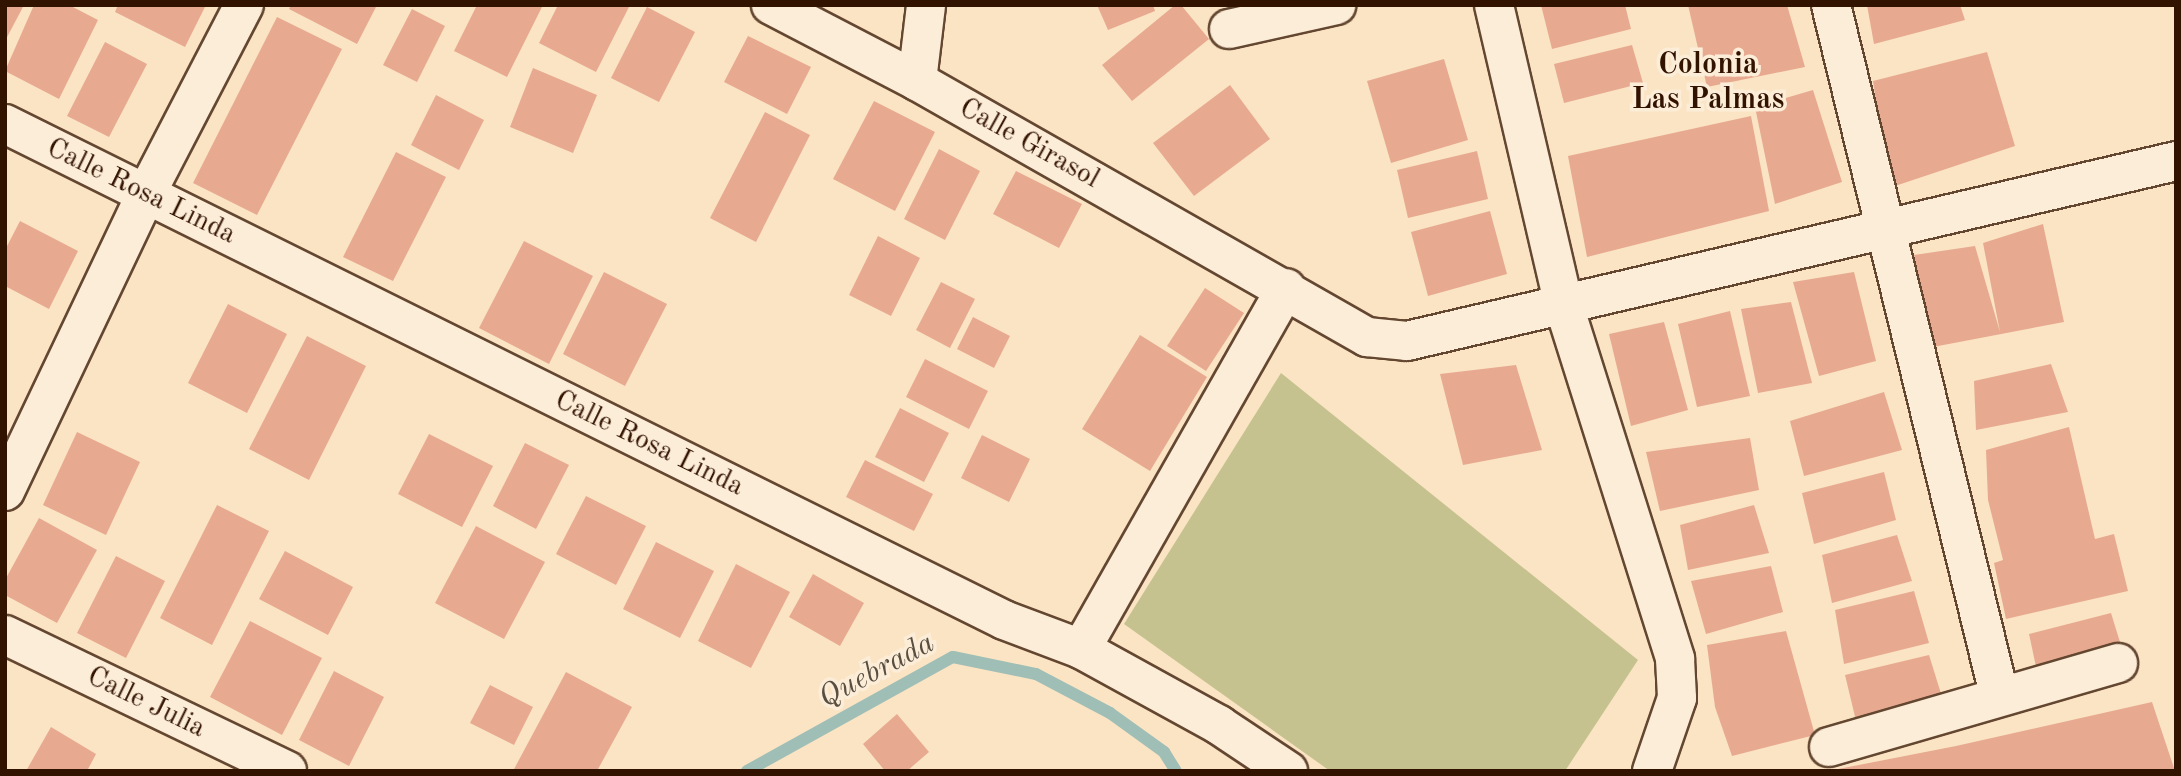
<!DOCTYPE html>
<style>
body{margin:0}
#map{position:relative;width:2181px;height:776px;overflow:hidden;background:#fbe4c3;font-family:"Old Standard TT",serif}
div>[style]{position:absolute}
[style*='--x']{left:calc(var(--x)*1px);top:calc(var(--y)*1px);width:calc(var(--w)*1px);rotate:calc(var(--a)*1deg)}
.green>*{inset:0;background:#c6c28f}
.stream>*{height:12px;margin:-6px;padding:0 6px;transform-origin:6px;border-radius:6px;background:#9fbeb6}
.building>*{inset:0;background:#e7aa90}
.roads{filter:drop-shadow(2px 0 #644731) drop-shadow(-2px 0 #644731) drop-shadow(0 2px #644731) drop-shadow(0 -2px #644731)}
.minor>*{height:38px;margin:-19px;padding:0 19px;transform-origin:19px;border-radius:19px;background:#fcedd8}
span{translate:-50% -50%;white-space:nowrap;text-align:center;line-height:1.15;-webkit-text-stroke:7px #fcedd8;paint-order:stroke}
.street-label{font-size:28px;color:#321300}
.neighbourhood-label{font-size:30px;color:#321300;font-weight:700}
.water-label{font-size:30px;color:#584f40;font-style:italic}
.frame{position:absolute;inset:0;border:7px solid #321300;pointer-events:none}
</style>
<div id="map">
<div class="green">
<div style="clip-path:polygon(1281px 373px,1638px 660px,1565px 771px,1330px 771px,1124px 624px)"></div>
</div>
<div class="stream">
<div style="--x:747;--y:771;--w:235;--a:-29"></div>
<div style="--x:953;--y:657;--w:85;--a:11.6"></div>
<div style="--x:1036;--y:674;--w:84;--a:27.8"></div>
<div style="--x:1110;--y:713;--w:67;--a:35.8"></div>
<div style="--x:1164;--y:752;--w:22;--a:58"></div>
</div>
<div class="building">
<div style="clip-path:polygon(5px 5px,23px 7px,5px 41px)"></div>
<div style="clip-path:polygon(34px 5px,69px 5px,98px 20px,59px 99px,5px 71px)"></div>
<div style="clip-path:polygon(118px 5px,206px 5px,185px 47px,115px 12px)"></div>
<div style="clip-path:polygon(291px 5px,377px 5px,357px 44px,289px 9px)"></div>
<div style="clip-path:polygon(477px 5px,543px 5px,507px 77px,454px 51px)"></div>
<div style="clip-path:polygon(558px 5px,630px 5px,596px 72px,539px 43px)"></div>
<div style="clip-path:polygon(1097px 5px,1153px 5px,1155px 11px,1108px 30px)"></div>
<div style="clip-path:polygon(1175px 5px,1181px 5px,1209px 39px,1132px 101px,1102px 65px)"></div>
<div style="clip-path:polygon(1541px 5px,1625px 5px,1631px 29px,1552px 49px)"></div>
<div style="clip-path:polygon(1688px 5px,1787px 5px,1805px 67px,1707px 87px)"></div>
<div style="clip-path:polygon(1867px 5px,1960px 5px,1965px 20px,1874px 44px)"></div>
<div style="clip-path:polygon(647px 7px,695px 32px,659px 102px,611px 78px)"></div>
<div style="clip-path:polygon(412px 9px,445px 26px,417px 82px,383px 65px)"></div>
<div style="clip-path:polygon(277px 17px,342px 49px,257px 215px,193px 183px)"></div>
<div style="clip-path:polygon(748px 36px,811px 67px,787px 114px,724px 82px)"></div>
<div style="clip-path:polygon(105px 42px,147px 64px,109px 137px,67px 116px)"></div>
<div style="clip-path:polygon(1632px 45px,1643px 83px,1564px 103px,1554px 64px)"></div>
<div style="clip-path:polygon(1987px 52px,2015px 146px,1889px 188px,1873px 81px)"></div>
<div style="clip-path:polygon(1444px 59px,1468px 140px,1391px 163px,1367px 81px)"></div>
<div style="clip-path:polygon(533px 68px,597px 95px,573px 153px,510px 127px)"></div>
<div style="clip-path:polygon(1230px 85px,1270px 139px,1194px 196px,1153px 143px)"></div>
<div style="clip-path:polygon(1813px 90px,1842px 182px,1775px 204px,1755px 107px)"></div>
<div style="clip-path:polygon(436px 95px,484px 120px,459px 170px,411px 145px)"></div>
<div style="clip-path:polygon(874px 101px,935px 132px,895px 211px,833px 179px)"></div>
<div style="clip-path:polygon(765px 112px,810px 135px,756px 242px,710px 218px)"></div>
<div style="clip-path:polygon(1751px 116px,1769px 211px,1587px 257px,1568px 156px)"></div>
<div style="clip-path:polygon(939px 149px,980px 171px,945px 240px,904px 219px)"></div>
<div style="clip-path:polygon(1477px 151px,1488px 199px,1408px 218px,1397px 170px)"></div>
<div style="clip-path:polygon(396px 152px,446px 177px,393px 281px,343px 257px)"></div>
<div style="clip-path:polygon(1016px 171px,1082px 204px,1059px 248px,993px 214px)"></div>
<div style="clip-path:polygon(1490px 211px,1507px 274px,1428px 296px,1411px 232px)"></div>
<div style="clip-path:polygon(20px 221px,78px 251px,49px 309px,5px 286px,5px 250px)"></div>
<div style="clip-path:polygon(2043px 224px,2064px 322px,1933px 347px,1914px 255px,1975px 246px,2000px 332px,1983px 243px)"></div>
<div style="clip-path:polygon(878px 236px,920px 258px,891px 316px,849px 295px)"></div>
<div style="clip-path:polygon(524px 241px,593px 276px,549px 364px,479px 328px)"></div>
<div style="clip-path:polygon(604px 272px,667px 304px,625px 386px,563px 354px)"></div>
<div style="clip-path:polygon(1854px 272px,1876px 361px,1819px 376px,1793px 282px)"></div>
<div style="clip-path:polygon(941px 282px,975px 299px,950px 348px,916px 330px)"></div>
<div style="clip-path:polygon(1205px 288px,1244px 313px,1206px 371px,1167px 346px)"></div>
<div style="clip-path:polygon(1791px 302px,1812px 383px,1758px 393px,1741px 309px)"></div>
<div style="clip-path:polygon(228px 304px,287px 334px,247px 413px,188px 383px)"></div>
<div style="clip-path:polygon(1730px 311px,1750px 396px,1697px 407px,1678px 324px)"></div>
<div style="clip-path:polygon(973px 317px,1010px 336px,994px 368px,957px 349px)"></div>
<div style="clip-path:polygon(1664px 322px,1688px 410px,1631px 426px,1609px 334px)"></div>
<div style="clip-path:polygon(1140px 335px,1207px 377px,1150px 471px,1082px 429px)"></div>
<div style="clip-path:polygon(307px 336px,366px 366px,309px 480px,249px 449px)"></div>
<div style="clip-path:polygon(925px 359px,988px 391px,969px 429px,906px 397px)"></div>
<div style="clip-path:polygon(2051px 364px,2068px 412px,1976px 430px,1974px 381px)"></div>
<div style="clip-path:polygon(1516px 365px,1542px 450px,1463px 465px,1440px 374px)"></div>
<div style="clip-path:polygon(1884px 392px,1902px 450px,1804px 476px,1790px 421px)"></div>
<div style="clip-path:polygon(900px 408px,949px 433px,924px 482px,875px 457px)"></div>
<div style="clip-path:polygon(2069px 427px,2095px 539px,2114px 534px,2128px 591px,2006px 619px,1994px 563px,2003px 560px,1988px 500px,1986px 450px)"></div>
<div style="clip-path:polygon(77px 432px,140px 462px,106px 535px,43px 505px)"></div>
<div style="clip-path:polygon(429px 434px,493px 466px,462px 527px,398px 494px)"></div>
<div style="clip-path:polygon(982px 435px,1030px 459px,1009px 502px,961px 478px)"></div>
<div style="clip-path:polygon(1750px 438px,1759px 490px,1660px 511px,1646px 452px)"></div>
<div style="clip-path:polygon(525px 443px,569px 465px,536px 529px,493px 506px)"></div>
<div style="clip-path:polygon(865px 460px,933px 494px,914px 531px,846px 497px)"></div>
<div style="clip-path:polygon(1884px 472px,1896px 520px,1814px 544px,1802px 493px)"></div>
<div style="clip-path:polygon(586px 496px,646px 526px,616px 585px,556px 554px)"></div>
<div style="clip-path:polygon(217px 505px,269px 531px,212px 645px,160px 618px)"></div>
<div style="clip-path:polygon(1754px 505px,1769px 553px,1688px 570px,1680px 525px)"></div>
<div style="clip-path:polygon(39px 518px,97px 550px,57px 623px,5px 595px,5px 580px)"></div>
<div style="clip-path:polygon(476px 526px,545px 562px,504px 639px,435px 603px)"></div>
<div style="clip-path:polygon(1897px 535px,1912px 581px,1832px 603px,1822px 555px)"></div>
<div style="clip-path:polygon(656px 542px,714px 571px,680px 638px,623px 609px)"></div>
<div style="clip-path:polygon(285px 551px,353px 587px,328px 635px,259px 599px)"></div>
<div style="clip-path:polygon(116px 556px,165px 581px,126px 658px,77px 633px)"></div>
<div style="clip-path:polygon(736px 564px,790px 592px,751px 668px,698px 641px)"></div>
<div style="clip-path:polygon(1771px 566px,1783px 612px,1706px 634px,1691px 581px)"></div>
<div style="clip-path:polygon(813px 574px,864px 603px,840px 646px,789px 617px)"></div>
<div style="clip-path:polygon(1914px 591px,1929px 643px,1844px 664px,1835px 610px)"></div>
<div style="clip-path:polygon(2111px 613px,2124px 655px,2038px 676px,2029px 634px)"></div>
<div style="clip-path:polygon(250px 621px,322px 658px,282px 735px,210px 697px)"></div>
<div style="clip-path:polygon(1786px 631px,1815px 735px,1732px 756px,1715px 707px,1707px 645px)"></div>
<div style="clip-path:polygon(1929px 655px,1943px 700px,1857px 725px,1845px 675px)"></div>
<div style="clip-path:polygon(334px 671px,384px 697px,349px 766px,299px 740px)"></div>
<div style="clip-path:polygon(566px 672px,632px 707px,597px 771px,513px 771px)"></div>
<div style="clip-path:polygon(490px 685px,533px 707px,514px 745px,470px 723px)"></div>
<div style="clip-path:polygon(2152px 702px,2175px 771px,1828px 771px,1956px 746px)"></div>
<div style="clip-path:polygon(897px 714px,929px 752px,907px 771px,885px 771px,863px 744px)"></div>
<div style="clip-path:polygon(51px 727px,96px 754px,87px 771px,26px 771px)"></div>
</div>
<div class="roads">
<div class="minor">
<div style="--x:771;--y:5;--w:165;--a:27.5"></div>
<div style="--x:917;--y:81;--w:518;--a:29.64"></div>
<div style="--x:1367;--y:337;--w:40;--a:5.7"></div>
<div style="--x:1407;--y:341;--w:790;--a:-13.17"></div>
<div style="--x:1494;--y:5;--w:309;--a:76.9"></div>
<div style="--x:1564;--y:306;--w:370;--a:72.5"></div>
<div style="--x:1675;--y:659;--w:39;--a:87"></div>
<div style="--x:1677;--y:698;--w:77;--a:108.9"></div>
<div style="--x:1831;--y:5;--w:709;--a:76.3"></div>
<div style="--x:1229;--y:29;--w:110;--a:-12.6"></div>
<div style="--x:917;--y:81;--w:77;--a:-83.2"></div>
<div style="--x:5;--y:124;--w:1115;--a:26.4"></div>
<div style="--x:1004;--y:620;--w:82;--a:20.6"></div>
<div style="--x:1081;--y:649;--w:158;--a:28.8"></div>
<div style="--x:1219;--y:725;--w:83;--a:33.7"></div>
<div style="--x:5;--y:491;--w:329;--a:-64.6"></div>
<div style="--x:146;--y:194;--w:213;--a:-62.6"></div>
<div style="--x:5;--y:635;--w:313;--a:25.7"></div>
<div style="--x:1081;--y:649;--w:415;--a:-60.4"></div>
<div style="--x:1829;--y:747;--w:301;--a:-16.2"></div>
</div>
</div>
<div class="street-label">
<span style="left:1029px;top:144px;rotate:29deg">Calle Girasol</span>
<span style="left:141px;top:192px;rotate:26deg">Calle Rosa Linda</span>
<span style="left:649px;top:444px;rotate:26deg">Calle Rosa Linda</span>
<span style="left:146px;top:703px;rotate:26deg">Calle Julia</span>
</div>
<div class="neighbourhood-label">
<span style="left:1708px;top:82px">Colonia<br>Las Palmas</span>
</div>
<div class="water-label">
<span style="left:877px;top:671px;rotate:-28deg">Quebrada</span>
</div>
<div class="frame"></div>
</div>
